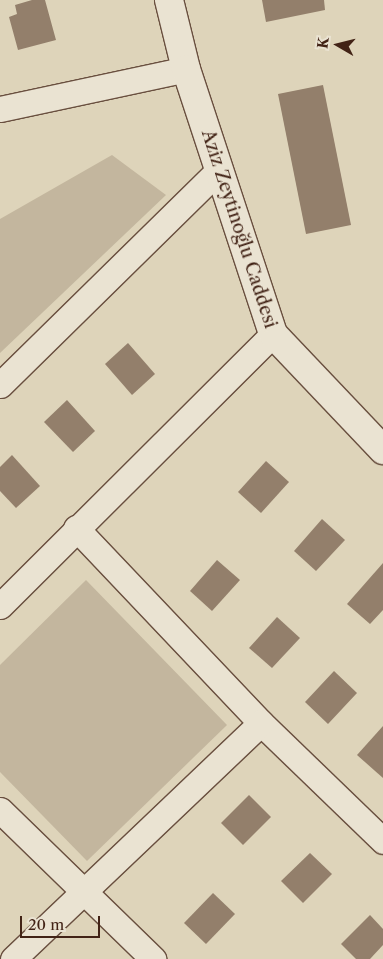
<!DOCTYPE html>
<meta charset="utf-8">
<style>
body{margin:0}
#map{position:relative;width:383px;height:959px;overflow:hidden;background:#ded4ba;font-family:"Libre Caslon Text",serif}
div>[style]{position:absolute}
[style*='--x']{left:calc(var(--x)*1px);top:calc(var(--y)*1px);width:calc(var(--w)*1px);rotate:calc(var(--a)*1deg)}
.green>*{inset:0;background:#c3b69e}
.building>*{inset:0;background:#937f6b}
.roads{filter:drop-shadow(1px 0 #694f3f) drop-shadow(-1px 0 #694f3f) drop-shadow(0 1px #694f3f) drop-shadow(0 -1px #694f3f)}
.minor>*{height:25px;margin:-12.5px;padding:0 12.5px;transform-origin:12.5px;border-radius:12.5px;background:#eae3d2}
.secondary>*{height:28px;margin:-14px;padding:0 14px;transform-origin:14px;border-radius:14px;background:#eae3d2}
span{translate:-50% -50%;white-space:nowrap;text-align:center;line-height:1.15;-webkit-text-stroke:4px #eae3d2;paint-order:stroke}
.street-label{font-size:18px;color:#422316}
.north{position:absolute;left:313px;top:20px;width:50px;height:50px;-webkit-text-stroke:4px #eae3d2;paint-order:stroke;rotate:278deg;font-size:14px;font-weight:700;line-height:20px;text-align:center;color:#422316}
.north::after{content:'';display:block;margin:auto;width:18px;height:22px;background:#422316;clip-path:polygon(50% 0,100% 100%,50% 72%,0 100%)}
.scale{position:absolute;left:20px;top:916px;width:80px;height:22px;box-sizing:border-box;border:2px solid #422316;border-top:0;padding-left:6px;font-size:15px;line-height:18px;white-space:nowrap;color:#422316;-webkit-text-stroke:4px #eae3d2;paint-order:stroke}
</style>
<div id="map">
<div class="green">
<div style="clip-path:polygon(112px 155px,166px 195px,0 353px,0 219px)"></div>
<div style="clip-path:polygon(86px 580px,227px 725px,87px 861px,0 772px,0 665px)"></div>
</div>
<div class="building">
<div style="clip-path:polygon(32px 0,45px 0,56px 40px,18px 50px,9px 17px,17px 14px,15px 5px)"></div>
<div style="clip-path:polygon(262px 0,324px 0,325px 10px,266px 22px)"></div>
<div style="clip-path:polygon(323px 85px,351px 225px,306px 234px,278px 94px)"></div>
<div style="clip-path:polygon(128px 343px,155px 374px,132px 395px,105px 364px)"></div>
<div style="clip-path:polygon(67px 400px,95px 431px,73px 452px,44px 422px)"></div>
<div style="clip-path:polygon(12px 455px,40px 486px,16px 508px,0 491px,0 467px)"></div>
<div style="clip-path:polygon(266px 461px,289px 482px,261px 513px,238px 492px)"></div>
<div style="clip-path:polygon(322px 519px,345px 540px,316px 571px,294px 551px)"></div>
<div style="clip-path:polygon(217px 560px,240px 580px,212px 611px,190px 591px)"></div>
<div style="clip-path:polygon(383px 563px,383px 610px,370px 624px,347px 604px)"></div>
<div style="clip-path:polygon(277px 617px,300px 638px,272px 668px,249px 648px)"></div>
<div style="clip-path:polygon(334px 671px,357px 693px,328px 724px,305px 702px)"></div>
<div style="clip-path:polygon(383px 726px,383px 778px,357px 755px)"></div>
<div style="clip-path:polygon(249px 795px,271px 817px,243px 845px,221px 823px)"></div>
<div style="clip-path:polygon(310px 853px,332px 874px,303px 903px,281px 881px)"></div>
<div style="clip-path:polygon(213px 893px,235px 914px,206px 944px,184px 923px)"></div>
<div style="clip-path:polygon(370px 915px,383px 929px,383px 945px,370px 959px,356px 959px,341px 944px)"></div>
</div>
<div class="roads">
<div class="minor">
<div style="--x:0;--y:109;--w:190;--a:-12.1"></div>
<div style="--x:0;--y:385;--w:307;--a:-44.5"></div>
<div style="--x:76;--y:528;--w:269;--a:46.5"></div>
<div style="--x:261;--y:723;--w:170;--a:44"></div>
<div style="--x:0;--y:606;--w:385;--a:-44.9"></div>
<div style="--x:0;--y:810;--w:214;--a:44.2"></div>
<div style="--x:13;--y:959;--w:342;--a:-43.6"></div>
</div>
<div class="secondary">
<div style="--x:169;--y:0;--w:71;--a:76.2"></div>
<div style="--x:186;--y:69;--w:279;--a:71.8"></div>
<div style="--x:273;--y:334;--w:160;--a:46.5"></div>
</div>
</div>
<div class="street-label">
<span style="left:239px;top:229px;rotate:72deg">Aziz Zeytinoğlu Caddesi</span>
</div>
<div class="north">K</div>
<div class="scale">20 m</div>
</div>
